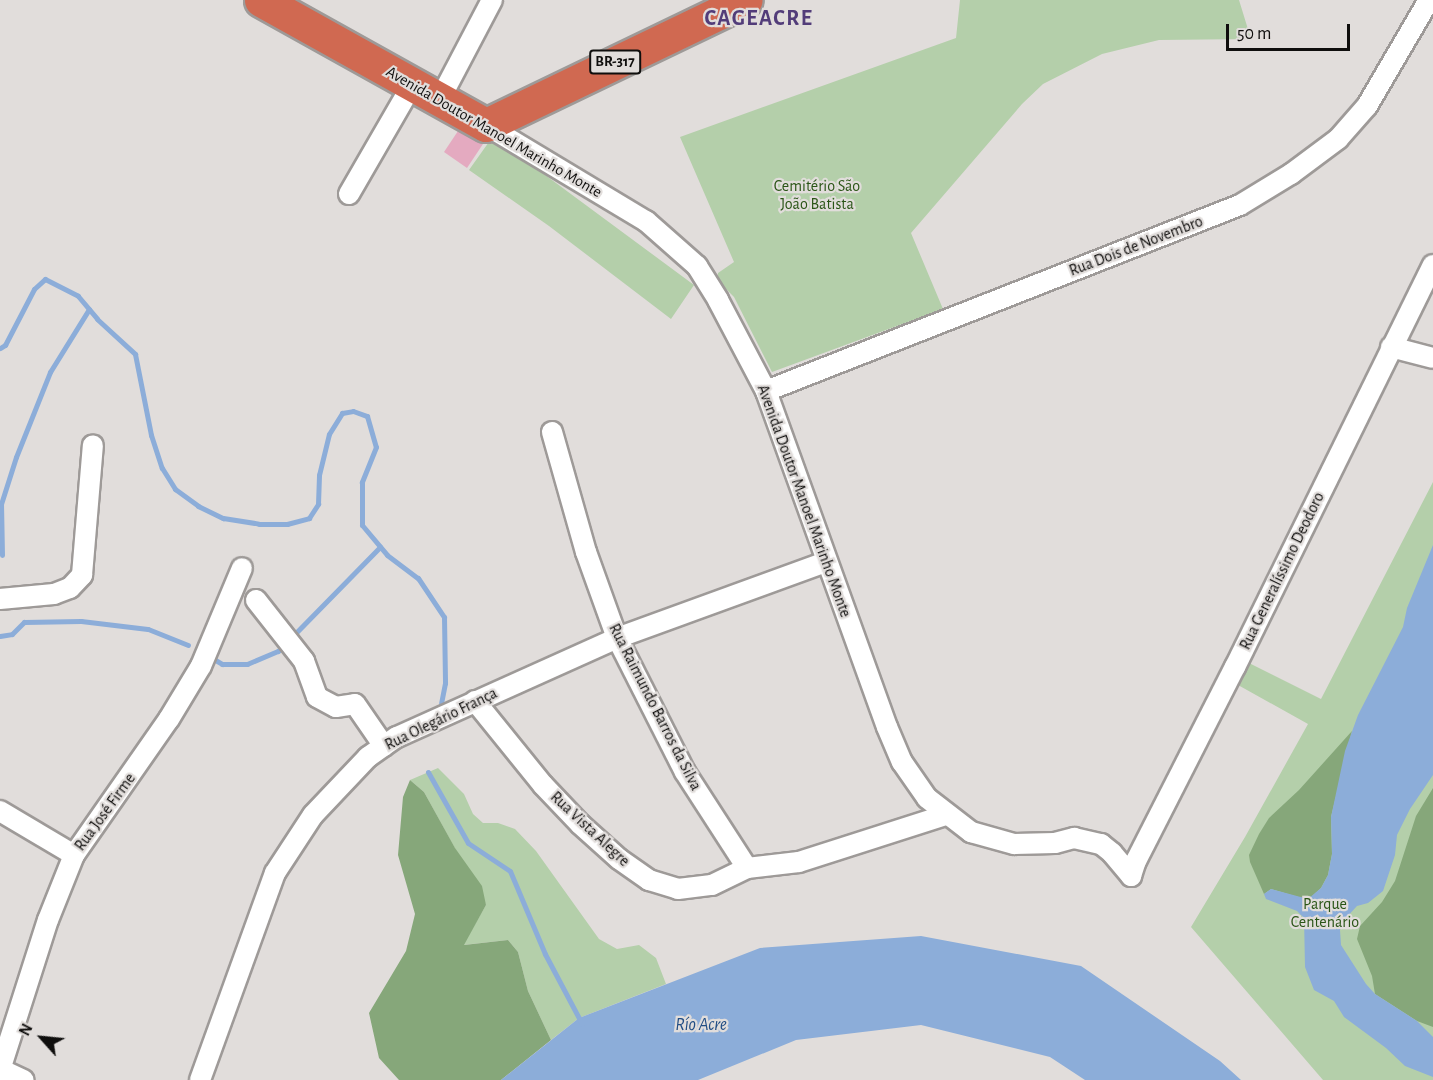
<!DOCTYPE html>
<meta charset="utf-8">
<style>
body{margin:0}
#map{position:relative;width:1433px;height:1080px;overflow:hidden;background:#e1dddb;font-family:"Alegreya Sans",sans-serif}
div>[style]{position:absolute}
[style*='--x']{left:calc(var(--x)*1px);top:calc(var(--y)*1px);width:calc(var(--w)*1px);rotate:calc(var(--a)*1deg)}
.green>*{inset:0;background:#b4cfaa}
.forest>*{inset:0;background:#86a77a}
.water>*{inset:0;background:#8cadd9}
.stream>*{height:5px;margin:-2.5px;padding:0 2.5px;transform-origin:2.5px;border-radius:2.5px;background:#8cadd9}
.building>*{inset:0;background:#e4aac0}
.roads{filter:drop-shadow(2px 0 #9e9a98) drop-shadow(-2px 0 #9e9a98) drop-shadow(0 2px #9e9a98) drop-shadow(0 -2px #9e9a98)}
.street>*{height:20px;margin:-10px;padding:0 10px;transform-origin:10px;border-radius:10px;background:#fff}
.highway>*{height:33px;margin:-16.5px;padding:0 16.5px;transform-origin:16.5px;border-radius:16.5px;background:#d06951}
span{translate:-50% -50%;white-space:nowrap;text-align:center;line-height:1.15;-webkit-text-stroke:4.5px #e1dddb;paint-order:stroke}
.shield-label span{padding:2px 4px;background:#e1dddb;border:2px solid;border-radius:4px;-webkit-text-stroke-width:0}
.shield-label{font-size:15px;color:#0f0e0d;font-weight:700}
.street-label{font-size:16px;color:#0f0e0d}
.park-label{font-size:16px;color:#2a5516}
.water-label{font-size:18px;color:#224e85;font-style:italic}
.district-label{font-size:22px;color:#523c79;font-weight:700;letter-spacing:1.5px}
.north{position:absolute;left:12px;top:1008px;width:60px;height:60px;-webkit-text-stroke:4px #e1dddb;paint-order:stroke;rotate:297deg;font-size:16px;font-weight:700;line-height:24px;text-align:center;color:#0f0e0d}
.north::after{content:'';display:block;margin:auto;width:21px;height:27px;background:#0f0e0d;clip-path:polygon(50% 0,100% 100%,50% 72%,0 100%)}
.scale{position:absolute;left:1226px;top:24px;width:124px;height:27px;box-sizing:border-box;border:3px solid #0f0e0d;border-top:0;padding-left:8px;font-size:18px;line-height:21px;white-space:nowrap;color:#0f0e0d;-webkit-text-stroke:4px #e1dddb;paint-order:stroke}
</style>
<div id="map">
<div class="green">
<div style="clip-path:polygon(960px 0,1239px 0,1251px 39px,1159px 40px,1102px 54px,1043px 84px,1022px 104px,911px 233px,943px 309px,772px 372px,734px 297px,717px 280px,718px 273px,734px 262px,680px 137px,956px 38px)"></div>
<div style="clip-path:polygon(491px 139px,510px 149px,694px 285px,671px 319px,549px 226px,469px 170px)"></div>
<div style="clip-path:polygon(1433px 482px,1433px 1080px,1323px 1080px,1191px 927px,1245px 837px,1308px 724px,1238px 685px,1249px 663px,1321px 699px)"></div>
<div style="clip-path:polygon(438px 768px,464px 794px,473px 814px,483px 823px,498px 823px,515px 829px,536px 851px,599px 939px,617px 949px,639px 945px,656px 958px,666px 984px,579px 1018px,551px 1040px,528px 991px,518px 952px,508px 940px,463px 945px,486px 905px,424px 792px,410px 780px)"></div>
</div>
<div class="forest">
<div style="clip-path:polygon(1352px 731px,1331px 817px,1332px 854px,1328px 875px,1321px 888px,1308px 900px,1271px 889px,1264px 894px,1250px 862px,1249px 855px,1259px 834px,1269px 818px,1299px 790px)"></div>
<div style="clip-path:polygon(410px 780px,424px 792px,455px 848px,482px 886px,486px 905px,464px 945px,508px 940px,518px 952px,528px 991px,551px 1040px,501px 1080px,399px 1080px,379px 1058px,369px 1013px,406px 951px,415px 914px,398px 855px,403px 797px)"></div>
<div style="clip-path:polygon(1433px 788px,1433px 1027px,1417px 1021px,1375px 994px,1372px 976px,1357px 939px,1360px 926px,1382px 902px,1395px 881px,1416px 816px)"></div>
</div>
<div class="water">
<div style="clip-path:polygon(1433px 545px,1433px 775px,1410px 809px,1397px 835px,1395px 855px,1383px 891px,1368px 903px,1357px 906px,1345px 919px,1340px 930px,1341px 945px,1366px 984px,1375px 994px,1417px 1021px,1433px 1037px,1433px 1077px,1405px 1066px,1386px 1048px,1344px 1017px,1334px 1001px,1314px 990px,1305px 967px,1304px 918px,1297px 911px,1266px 899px,1264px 894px,1271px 889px,1308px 899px,1321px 888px,1328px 875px,1332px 854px,1331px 817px,1345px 751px,1358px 715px,1403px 627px,1407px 608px)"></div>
<div style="clip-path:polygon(921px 936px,1081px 966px,1220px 1061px,1241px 1080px,1085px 1080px,1050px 1057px,921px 1025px,796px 1040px,698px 1080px,501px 1080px,579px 1018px,760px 948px)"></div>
</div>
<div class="stream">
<div style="--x:0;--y:348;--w:6;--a:-31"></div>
<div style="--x:5;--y:345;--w:63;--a:-62.6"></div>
<div style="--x:34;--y:289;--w:15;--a:-42"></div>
<div style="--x:45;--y:279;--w:37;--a:27"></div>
<div style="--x:78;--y:296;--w:30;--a:50"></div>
<div style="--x:97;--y:319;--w:52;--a:42.6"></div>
<div style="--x:135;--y:354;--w:83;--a:78.8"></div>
<div style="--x:151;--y:435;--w:35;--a:72"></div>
<div style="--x:162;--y:468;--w:25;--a:58"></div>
<div style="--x:175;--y:489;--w:29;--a:36"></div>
<div style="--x:198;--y:506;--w:28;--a:26"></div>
<div style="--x:223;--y:518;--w:36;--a:9"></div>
<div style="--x:259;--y:524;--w:28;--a:0"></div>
<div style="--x:287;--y:524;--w:23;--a:-15"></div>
<div style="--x:309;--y:518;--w:17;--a:-57"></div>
<div style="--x:318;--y:504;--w:29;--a:-88"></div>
<div style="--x:319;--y:475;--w:42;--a:-76.3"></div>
<div style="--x:329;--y:434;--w:25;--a:-58"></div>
<div style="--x:342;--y:413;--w:11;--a:-10"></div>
<div style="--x:353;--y:411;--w:15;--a:20"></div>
<div style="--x:367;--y:416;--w:32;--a:74"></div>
<div style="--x:376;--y:447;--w:38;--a:112"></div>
<div style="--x:362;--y:482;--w:43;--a:90"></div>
<div style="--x:362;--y:525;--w:39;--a:50"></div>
<div style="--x:387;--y:555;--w:39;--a:37"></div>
<div style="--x:418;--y:578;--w:47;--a:56.3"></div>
<div style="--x:444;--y:617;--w:66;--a:89.1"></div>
<div style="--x:445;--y:683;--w:20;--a:101"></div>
<div style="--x:2;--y:555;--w:51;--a:-91.1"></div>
<div style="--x:1;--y:504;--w:49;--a:-72.3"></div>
<div style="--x:16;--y:457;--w:92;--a:-68.2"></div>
<div style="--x:50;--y:372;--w:74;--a:-58.2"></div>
<div style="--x:0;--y:636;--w:12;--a:-9"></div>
<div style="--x:12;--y:634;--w:17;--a:-45"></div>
<div style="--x:24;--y:622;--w:57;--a:-1"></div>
<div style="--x:81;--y:621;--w:67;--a:6.8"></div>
<div style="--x:148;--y:629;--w:43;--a:21.8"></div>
<div style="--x:212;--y:658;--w:12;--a:31"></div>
<div style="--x:222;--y:664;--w:25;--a:0"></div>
<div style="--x:247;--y:664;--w:34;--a:-23"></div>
<div style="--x:278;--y:651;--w:146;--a:-45.6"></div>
<div style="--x:428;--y:772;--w:81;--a:60.6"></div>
<div style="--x:468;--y:843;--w:50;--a:33.7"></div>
<div style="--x:510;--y:871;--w:90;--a:67.1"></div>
<div style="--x:545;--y:954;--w:79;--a:62.1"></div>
</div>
<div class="building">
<div style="clip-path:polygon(458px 131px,483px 144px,467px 168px,444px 152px)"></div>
</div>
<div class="roads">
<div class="street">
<div style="--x:440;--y:99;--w:112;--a:-62.3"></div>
<div style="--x:486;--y:125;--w:187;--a:31"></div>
<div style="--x:646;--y:221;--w:68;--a:41.4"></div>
<div style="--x:697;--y:266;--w:40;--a:58"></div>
<div style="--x:718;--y:300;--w:103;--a:62.2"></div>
<div style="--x:766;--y:391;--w:357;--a:70.2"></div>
<div style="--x:887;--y:727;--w:38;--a:67"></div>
<div style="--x:902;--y:762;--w:44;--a:55.2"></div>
<div style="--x:927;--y:798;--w:56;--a:37.7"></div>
<div style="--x:971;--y:832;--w:45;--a:15.6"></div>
<div style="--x:1014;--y:844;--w:41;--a:-1.4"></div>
<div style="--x:1055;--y:843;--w:20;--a:-15"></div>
<div style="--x:1074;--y:838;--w:28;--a:13"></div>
<div style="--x:1101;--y:844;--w:14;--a:39"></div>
<div style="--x:1112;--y:853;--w:30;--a:50"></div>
<div style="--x:349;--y:194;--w:128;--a:-60"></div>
<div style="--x:1391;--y:347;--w:43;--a:14.7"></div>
<div style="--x:766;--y:391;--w:509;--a:-21.43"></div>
<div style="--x:1240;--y:205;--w:60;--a:-31.3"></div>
<div style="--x:1291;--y:174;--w:59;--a:-36.7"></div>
<div style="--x:1338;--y:139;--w:44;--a:-48.7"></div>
<div style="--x:1367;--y:106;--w:123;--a:-59.7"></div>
<div style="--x:552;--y:432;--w:125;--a:74.2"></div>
<div style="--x:586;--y:552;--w:91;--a:70.2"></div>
<div style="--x:617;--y:638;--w:150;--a:63.1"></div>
<div style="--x:685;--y:772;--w:114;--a:57.1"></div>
<div style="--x:0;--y:599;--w:54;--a:-5.3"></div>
<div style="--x:54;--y:594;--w:17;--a:-21"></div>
<div style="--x:70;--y:588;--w:18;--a:-47"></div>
<div style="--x:82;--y:575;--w:130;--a:-85.2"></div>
<div style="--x:256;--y:600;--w:78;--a:51.8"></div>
<div style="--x:304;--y:661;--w:38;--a:70"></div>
<div style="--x:317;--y:697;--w:21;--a:28"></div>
<div style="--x:336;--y:707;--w:19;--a:-9"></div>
<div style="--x:355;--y:704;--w:51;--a:55.4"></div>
<div style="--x:475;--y:701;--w:108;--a:51"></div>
<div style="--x:543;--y:785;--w:54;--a:46.5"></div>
<div style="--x:580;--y:824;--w:52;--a:41.9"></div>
<div style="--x:619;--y:859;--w:37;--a:35"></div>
<div style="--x:649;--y:880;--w:30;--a:17"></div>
<div style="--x:678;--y:889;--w:34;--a:-7"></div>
<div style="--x:712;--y:885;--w:39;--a:-26"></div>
<div style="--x:747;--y:868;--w:52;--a:-6.6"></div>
<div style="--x:799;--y:862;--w:153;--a:-17.8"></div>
<div style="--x:0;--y:811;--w:86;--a:30.7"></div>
<div style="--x:1131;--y:876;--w:16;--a:-72"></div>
<div style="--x:1136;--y:861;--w:218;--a:-63"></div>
<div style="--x:1235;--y:667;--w:448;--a:-63.8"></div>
<div style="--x:0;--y:1069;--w:26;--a:25"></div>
<div style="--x:0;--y:1070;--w:157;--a:-72.3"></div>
<div style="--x:48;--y:920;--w:70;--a:-68.2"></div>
<div style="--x:74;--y:855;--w:166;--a:-55.1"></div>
<div style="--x:169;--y:719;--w:62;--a:-58.9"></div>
<div style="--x:201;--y:666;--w:106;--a:-67.3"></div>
<div style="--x:200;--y:1080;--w:220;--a:-70.1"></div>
<div style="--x:275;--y:873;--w:69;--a:-56.8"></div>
<div style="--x:313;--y:815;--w:80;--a:-46.5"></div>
<div style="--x:368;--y:757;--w:35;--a:-35"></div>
<div style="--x:397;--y:737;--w:241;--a:-24.2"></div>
<div style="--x:617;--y:638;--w:222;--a:-20"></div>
</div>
<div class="highway">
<div style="--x:261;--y:0;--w:257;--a:29.1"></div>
<div style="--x:486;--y:125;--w:288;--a:-25.7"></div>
</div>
</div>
<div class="shield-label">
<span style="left:615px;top:62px">BR-317</span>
</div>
<div class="street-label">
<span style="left:494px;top:132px;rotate:30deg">Avenida Doutor Manoel Marinho Monte</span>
<span style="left:1136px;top:246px;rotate:-21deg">Rua Dois de Novembro</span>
<span style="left:804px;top:501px;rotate:70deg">Avenida Doutor Manoel Marinho Monte</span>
<span style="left:1282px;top:571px;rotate:-64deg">Rua Generalíssimo Deodoro</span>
<span style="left:655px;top:707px;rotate:63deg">Rua Raimundo Barros da Silva</span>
<span style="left:441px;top:719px;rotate:-26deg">Rua Olegário França</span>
<span style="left:105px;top:812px;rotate:-54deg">Rua José Firme</span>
<span style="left:590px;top:829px;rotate:43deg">Rua Vista Alegre</span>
</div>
<div class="park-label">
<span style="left:817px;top:195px">Cemitério São<br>João Batista</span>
<span style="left:1325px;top:913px">Parque<br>Centenário</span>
</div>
<div class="water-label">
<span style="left:701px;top:1025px">Río Acre</span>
</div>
<div class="district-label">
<span style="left:759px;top:19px">CAGEACRE</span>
</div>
<div class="north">N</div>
<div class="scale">50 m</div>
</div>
